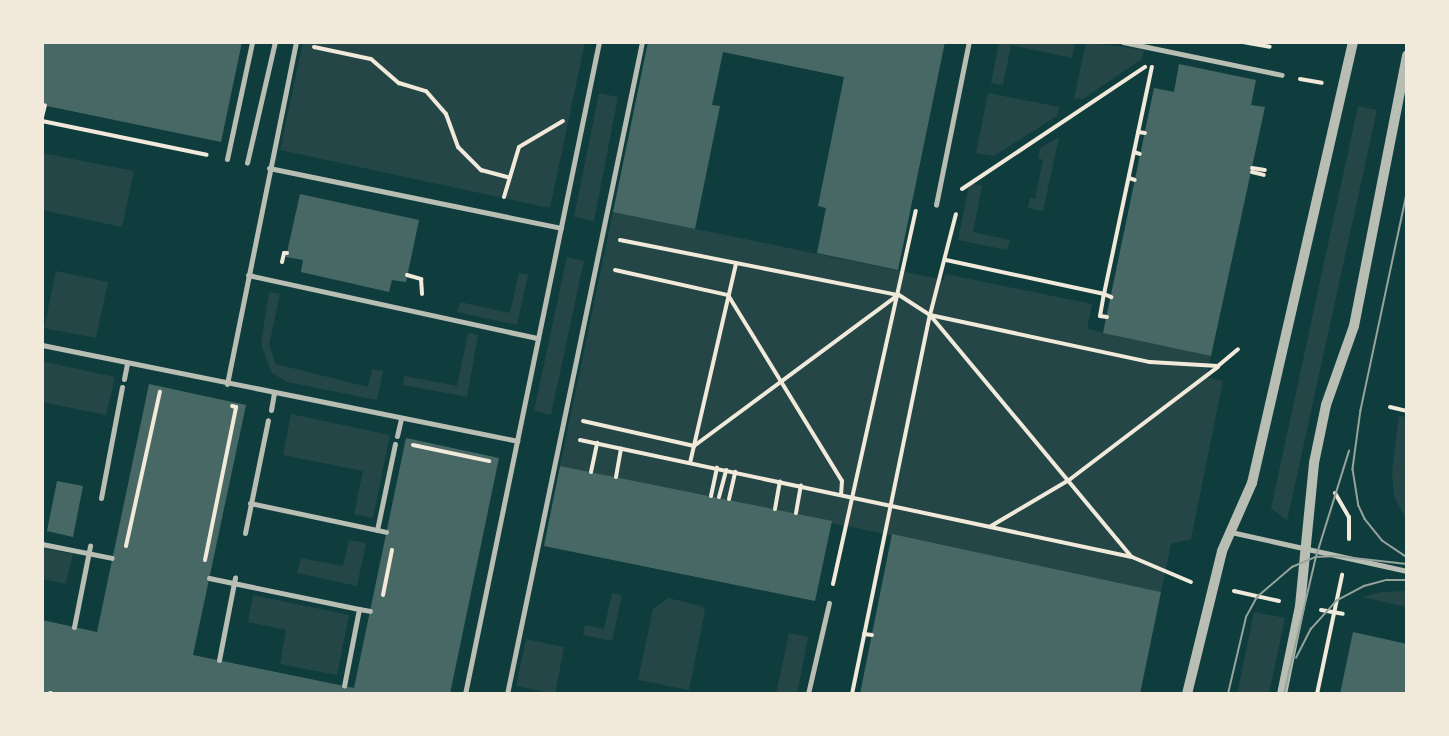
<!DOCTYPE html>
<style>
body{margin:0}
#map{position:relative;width:1449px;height:736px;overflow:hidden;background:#0f3d3e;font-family:Lato,sans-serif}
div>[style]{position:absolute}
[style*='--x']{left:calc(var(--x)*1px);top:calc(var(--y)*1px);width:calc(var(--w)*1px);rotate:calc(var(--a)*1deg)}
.green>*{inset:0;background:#244646}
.building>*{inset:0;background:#486865}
.path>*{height:4px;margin:-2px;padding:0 2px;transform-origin:2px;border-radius:2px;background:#f1e9da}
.service>*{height:4.5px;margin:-2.25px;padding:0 2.25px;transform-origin:2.25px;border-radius:2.25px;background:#b8beb3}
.pedestrian>*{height:5px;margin:-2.5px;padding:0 2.5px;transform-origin:2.5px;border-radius:2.5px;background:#b8beb3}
.tertiary>*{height:10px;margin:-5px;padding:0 5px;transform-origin:5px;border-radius:5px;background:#b8beb3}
.tram>*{height:1.5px;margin:-0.75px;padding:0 0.75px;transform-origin:0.75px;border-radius:0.75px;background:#97a49c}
span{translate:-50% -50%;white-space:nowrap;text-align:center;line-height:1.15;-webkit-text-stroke:6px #f1e9da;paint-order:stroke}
.frame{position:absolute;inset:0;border:44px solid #f1e9da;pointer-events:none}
</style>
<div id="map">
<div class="green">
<div style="clip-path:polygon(303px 42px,585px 42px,550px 208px,280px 150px)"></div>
<div style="clip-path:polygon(999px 42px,1075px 42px,1072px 58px,1011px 45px,1003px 85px,991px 83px)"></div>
<div style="clip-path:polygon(1086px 42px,1144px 50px,1142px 59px,1083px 99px,1074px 98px)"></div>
<div style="clip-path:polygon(599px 93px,618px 97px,594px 221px,574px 217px)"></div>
<div style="clip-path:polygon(988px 93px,1059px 107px,1057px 116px,994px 156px,976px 153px)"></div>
<div style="clip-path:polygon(1358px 106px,1377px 110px,1287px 521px,1271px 508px)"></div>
<div style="clip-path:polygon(1059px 137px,1043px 211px,1028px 208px,1030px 198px,1035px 199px,1043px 160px,1038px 158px,1040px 148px)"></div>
<div style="clip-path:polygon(42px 153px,134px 171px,122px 227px,42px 210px)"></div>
<div style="clip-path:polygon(973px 184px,982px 186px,973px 232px,1010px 240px,1007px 250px,958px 240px,969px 186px)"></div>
<div style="clip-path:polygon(613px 212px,944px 280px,945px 274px,1092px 304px,1087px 329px,1211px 356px,1206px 377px,1223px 381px,1191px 539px,1171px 544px,1161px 592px,560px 466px)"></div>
<div style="clip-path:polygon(567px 257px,584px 261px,551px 415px,534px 411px)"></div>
<div style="clip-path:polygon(56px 271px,108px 282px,96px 338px,44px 328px)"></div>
<div style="clip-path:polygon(519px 273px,528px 275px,517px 325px,457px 312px,460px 302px,510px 313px)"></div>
<div style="clip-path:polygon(269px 292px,280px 294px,269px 345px,276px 364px,368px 387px,372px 369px,383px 371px,377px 400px,287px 382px,272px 373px,261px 344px)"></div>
<div style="clip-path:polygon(468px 333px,478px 335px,467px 397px,403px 385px,404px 376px,457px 386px)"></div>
<div style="clip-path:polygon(42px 361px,115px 377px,106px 415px,42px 402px)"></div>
<div style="clip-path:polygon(291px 414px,390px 435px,373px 518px,354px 514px,363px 471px,283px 455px)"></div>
<div style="clip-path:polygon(1399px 416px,1407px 417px,1407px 521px,1394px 496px,1392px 473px)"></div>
<div style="clip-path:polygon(349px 540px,366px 543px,357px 586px,297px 573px,301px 558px,343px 566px)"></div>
<div style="clip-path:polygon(42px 548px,73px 554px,66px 584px,42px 579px)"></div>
<div style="clip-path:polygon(1407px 591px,1407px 607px,1362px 597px,1382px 592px)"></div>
<div style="clip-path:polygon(612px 593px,622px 595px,612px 641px,583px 635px,585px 625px,604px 629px)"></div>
<div style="clip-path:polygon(253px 595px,349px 615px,337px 675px,280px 664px,286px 630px,248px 622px)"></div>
<div style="clip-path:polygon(668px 598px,702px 606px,705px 611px,689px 690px,638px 680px,653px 609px)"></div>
<div style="clip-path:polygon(1254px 612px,1285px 618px,1269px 694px,1237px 694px)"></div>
<div style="clip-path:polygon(789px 633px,808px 637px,797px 694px,776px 694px)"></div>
<div style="clip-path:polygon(526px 639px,564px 647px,555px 694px,516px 686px)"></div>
</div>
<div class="building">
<div style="clip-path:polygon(42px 42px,242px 42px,221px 142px,42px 105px)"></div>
<div style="clip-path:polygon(648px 42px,945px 42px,898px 270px,817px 253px,826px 208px,818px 206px,844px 77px,723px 52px,712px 105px,720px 106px,695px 229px,613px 212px)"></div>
<div style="clip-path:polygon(1179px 64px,1256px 80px,1251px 105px,1265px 107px,1211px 356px,1103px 333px,1154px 88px,1174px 92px)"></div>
<div style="clip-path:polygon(300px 194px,419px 220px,406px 282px,392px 280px,389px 292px,301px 272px,303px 260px,286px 257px)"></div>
<div style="clip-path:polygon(149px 384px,246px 405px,193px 655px,354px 688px,406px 438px,499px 458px,450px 694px,42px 694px,42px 620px,97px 632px)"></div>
<div style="clip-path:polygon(560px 466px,832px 521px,815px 601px,544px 546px)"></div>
<div style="clip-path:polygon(57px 481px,83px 486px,73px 537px,47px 531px)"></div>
<div style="clip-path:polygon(892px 534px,1161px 592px,1140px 694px,860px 694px)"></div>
<div style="clip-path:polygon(1353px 632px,1407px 644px,1407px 694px,1340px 694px)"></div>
</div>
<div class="path">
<div style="--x:1243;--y:42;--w:27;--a:10"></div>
<div style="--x:314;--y:47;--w:58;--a:11.9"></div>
<div style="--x:371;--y:59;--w:37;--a:41"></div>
<div style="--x:399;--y:83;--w:28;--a:17"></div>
<div style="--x:426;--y:91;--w:30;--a:49"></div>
<div style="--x:446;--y:114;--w:35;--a:70"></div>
<div style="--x:458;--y:147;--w:33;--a:45"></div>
<div style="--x:481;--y:170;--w:28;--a:15"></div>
<div style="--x:1300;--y:79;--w:22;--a:10"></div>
<div style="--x:42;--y:117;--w:12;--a:-76"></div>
<div style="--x:42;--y:121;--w:168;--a:11.6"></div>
<div style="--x:1138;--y:132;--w:7;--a:8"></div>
<div style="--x:1134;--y:152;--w:6;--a:18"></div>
<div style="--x:1252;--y:168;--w:13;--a:9"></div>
<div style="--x:1252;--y:172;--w:12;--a:14"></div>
<div style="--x:1129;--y:178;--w:6;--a:18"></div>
<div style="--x:962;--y:189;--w:220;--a:-33.7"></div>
<div style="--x:504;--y:197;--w:52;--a:-73.3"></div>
<div style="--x:519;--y:147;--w:51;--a:-30.6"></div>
<div style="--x:620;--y:240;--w:284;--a:11.2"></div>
<div style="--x:899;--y:295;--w:37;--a:33"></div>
<div style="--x:930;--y:315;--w:314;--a:50.2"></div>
<div style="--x:946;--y:260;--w:162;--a:12.1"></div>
<div style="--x:1104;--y:294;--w:232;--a:-78.1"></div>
<div style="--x:282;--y:262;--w:9;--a:-77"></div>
<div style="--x:284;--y:253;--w:3;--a:0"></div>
<div style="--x:615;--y:270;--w:116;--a:12.5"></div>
<div style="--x:728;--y:295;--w:218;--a:58.5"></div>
<div style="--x:842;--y:481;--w:13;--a:94"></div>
<div style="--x:407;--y:275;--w:15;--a:16"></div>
<div style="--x:421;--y:279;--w:15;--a:86"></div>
<div style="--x:930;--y:315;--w:225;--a:12.1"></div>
<div style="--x:1150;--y:362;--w:68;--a:3.4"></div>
<div style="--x:1218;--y:366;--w:26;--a:-40"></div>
<div style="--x:1107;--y:317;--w:7;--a:-172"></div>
<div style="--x:1100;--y:316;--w:22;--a:-80"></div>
<div style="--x:1104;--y:294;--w:8;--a:23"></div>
<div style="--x:1390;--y:407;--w:17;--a:13"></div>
<div style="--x:583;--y:421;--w:114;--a:12.7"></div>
<div style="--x:694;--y:446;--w:254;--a:-36.5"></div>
<div style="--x:580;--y:440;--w:564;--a:11.97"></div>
<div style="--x:1132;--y:557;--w:64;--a:23"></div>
<div style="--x:413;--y:445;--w:78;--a:11.9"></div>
<div style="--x:690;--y:463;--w:205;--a:-77"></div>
<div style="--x:591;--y:472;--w:30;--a:-78"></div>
<div style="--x:616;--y:477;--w:29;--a:-80"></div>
<div style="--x:1335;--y:493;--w:28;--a:60"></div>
<div style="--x:1349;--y:517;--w:22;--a:90"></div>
<div style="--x:711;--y:496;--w:29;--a:-78"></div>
<div style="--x:719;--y:497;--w:28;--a:-75"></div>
<div style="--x:729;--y:499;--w:28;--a:-77"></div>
<div style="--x:775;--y:509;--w:28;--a:-80"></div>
<div style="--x:796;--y:513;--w:28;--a:-80"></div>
<div style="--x:991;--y:526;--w:91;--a:-30.5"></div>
<div style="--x:1069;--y:480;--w:187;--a:-37.2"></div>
<div style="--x:126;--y:546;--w:158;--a:-77.6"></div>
<div style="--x:205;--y:560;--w:156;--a:-78.5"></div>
<div style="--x:236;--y:407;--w:4;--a:-166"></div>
<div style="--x:833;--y:584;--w:382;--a:-77.5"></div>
<div style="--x:1234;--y:591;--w:46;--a:12.5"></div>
<div style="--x:383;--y:595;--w:46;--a:-78.7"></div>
<div style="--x:1321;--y:610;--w:22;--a:10"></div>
<div style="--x:864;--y:634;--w:8;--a:7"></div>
<div style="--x:50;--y:693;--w:3;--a:18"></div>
<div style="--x:852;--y:694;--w:387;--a:-78.4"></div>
<div style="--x:930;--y:315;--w:104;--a:-75.6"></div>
<div style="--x:1317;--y:694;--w:122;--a:-78.1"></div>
</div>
<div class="service">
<div style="--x:247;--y:163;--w:124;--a:-77"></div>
<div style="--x:936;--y:205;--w:166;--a:-78.6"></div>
<div style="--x:1231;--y:532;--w:180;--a:12.5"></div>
<div style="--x:808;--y:694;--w:93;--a:-77"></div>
</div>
<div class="pedestrian">
<div style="--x:1123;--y:42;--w:162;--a:11.7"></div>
<div style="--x:227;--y:159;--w:120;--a:-77.9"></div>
<div style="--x:269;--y:168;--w:298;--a:11.6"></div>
<div style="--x:248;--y:275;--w:297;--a:12.3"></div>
<div style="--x:42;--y:345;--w:485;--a:11.4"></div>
<div style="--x:124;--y:379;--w:16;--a:-79"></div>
<div style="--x:227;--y:384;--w:349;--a:-78.6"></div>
<div style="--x:271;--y:410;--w:17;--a:-80"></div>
<div style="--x:397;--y:436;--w:18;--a:-77"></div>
<div style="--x:101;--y:498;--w:113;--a:-79.3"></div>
<div style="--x:250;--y:503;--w:139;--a:12"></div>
<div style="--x:377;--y:530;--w:88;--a:-78.2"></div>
<div style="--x:245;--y:533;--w:115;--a:-78.5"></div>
<div style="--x:42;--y:544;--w:71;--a:11.3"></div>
<div style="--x:209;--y:578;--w:153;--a:11.7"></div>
<div style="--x:359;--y:609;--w:78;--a:101"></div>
<div style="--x:359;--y:609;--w:11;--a:10"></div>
<div style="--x:74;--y:627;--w:83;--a:-78.8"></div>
<div style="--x:219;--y:660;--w:84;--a:-79"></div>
<div style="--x:465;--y:694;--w:666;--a:-78.39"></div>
<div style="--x:507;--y:694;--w:666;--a:-78.3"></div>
</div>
<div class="tertiary">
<div style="--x:1187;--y:694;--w:147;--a:-76.2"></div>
<div style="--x:1222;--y:551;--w:74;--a:-66.2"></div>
<div style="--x:1252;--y:483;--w:452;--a:-77.1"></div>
<div style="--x:1282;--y:694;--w:90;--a:-78.4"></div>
<div style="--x:1300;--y:606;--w:144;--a:-84.4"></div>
<div style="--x:1314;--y:463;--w:59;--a:-78.3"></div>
<div style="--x:1326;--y:405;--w:84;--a:-70.5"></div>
<div style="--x:1354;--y:326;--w:276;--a:-78.9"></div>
</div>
<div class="tram">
<div style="--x:1407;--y:194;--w:221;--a:102"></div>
<div style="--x:1361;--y:410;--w:60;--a:97.7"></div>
<div style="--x:1353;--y:469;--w:37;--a:81"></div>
<div style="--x:1359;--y:506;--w:14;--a:65"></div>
<div style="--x:1365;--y:519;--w:28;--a:51"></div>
<div style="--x:1383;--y:541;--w:29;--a:34"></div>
<div style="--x:1296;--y:658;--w:33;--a:-63"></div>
<div style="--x:1311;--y:629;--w:38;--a:-48"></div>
<div style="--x:1336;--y:601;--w:32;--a:-28"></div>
<div style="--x:1364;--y:586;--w:24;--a:-15"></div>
<div style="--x:1387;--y:580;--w:20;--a:0"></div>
<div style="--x:1228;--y:694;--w:79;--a:-76.8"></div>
<div style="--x:1246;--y:617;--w:23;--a:-61"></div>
<div style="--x:1257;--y:597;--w:46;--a:-40.6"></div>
<div style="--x:1292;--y:567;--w:26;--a:-23"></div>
<div style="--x:1316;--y:557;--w:20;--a:-3"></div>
<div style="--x:1336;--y:556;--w:71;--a:6.4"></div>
<div style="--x:1284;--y:694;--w:141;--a:-76.9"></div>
<div style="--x:1316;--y:557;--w:111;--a:-72.7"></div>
</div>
<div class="frame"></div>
</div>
